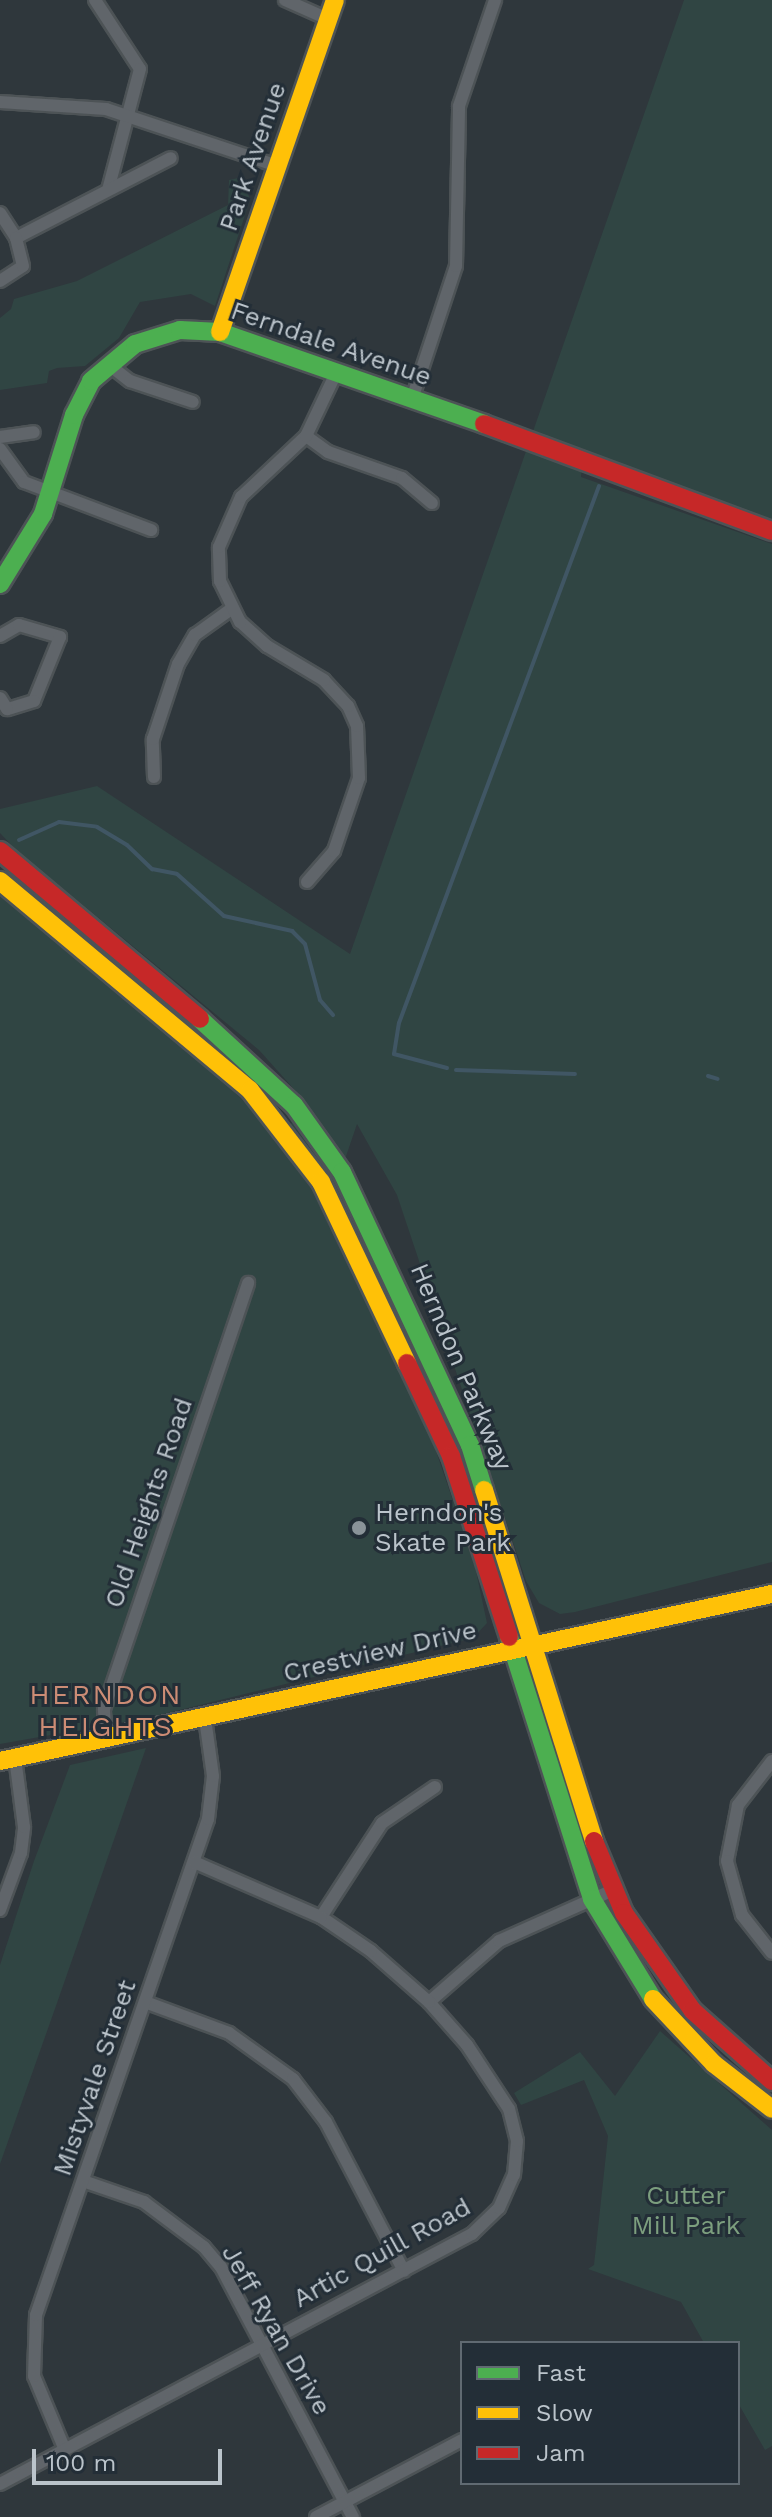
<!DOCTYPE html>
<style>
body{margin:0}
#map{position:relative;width:772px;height:2517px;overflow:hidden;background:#2f373c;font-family:"Work Sans",sans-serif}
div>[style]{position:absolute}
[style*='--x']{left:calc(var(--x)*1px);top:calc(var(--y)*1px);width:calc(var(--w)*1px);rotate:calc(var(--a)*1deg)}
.green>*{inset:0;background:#304543}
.stream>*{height:4px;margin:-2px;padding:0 2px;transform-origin:2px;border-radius:2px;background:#405664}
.roads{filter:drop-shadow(2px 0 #4d5356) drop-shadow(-2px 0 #4d5356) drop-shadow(0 2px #4d5356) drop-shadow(0 -2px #4d5356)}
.street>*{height:12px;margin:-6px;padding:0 6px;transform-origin:6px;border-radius:6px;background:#60656a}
.fast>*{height:18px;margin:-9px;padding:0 9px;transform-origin:9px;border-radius:9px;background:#4caf50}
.slow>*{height:18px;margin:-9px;padding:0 9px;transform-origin:9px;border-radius:9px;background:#ffc107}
.jam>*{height:18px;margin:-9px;padding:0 9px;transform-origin:9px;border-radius:9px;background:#c62828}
.dots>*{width:22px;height:22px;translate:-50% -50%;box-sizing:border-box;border:4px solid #232e37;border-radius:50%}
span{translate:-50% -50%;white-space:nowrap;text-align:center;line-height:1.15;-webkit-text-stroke:6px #232e37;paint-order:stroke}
.street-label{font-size:26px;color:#bbc4cb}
.poi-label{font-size:26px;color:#bbc4cb}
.left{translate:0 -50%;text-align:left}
.park-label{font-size:26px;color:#7c9e7e}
.neighbourhood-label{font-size:28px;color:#cc8c75;letter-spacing:2px}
.legend{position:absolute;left:460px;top:2341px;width:280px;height:144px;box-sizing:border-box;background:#232e37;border:2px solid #606a72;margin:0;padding:10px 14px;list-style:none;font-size:24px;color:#bbc4cb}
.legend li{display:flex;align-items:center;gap:16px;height:40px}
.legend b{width:40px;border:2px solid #606a72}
.scale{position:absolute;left:32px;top:2449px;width:190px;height:36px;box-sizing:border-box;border:4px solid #bbc4cb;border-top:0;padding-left:10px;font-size:24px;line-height:28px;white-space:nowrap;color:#bbc4cb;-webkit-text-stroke:6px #232e37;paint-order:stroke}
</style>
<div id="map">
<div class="green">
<div style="clip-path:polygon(684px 0,772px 0,772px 528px,582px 464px,581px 477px,772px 544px,772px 1562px,575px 1612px,560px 1614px,539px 1603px,526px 1581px,397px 1195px,357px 1124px,326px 1215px,425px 1419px,474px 1562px,487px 1623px,473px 1638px,147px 1718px,0 1744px,0 896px,219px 1077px,259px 1116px,282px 1149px,301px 1097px,259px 1050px,16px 850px,0 833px,0 809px,97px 786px,350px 954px)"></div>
<div style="clip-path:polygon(243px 177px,250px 200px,215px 306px,191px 294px,140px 302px,119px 338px,85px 366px,57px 368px,49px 371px,47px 383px,0 390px,0 318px,11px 309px,14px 299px,77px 281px,228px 205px,229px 180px)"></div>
<div style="clip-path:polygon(146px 1748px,57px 2003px,0 2164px,0 1965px,34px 1861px,70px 1765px)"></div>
<div style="clip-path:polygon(660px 2031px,772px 2130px,772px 2446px,765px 2450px,738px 2403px,738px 2343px,704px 2343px,681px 2302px,588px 2269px,594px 2265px,608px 2136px,584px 2080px,521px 2105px,514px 2093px,580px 2052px,615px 2096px)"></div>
</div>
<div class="stream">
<div style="--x:19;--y:840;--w:44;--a:-24.2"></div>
<div style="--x:59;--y:822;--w:38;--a:7"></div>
<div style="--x:97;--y:827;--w:35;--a:31"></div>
<div style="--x:127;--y:845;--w:35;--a:44"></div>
<div style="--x:152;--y:869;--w:25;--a:11"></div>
<div style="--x:177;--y:874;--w:63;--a:41.8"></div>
<div style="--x:224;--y:916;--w:70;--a:12.4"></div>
<div style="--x:292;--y:931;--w:18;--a:45"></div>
<div style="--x:305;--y:944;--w:58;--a:75"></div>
<div style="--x:320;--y:1000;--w:20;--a:49"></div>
<div style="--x:447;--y:1068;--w:55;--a:-165.2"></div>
<div style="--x:394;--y:1054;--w:31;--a:-81"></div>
<div style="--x:399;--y:1023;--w:573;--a:-69.57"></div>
<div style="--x:456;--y:1070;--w:119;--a:1.9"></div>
<div style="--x:708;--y:1076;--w:10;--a:17"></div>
</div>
<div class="roads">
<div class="street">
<div style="--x:95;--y:0;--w:82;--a:56.9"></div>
<div style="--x:140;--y:69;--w:125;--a:104.8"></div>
<div style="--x:285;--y:0;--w:47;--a:23.8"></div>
<div style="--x:0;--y:102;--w:106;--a:3.8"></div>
<div style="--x:106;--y:109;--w:180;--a:18.4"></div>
<div style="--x:0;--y:213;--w:30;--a:57"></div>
<div style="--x:16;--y:238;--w:174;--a:-27.3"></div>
<div style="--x:0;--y:281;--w:27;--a:-33"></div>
<div style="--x:23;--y:266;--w:29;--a:-104"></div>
<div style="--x:108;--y:364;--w:28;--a:38"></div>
<div style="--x:130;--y:381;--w:66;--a:18.4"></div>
<div style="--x:412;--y:399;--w:140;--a:-71.7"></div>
<div style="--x:456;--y:266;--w:160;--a:-88.9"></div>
<div style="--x:459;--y:106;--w:112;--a:-71.2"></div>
<div style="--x:306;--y:436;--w:27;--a:36"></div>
<div style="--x:328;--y:452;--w:78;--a:19.4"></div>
<div style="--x:402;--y:478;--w:39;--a:40"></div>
<div style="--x:0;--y:437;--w:34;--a:-8"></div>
<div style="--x:0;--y:449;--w:41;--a:54"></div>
<div style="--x:24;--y:482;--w:136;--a:20.7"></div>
<div style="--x:0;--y:636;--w:22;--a:-30"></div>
<div style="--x:19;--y:625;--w:43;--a:16.3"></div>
<div style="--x:60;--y:637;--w:69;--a:112.1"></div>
<div style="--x:34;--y:701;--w:28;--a:163"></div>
<div style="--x:7;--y:709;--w:13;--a:-122"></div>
<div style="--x:154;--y:777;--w:38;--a:-92"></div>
<div style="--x:153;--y:739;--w:79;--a:-71.6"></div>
<div style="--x:178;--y:664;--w:34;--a:-60"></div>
<div style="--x:195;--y:635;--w:44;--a:-35.8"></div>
<div style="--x:307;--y:882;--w:41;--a:-48.9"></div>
<div style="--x:334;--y:851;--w:77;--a:-71.1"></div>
<div style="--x:359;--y:778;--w:52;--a:-92.2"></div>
<div style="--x:357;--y:726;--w:22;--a:-114"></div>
<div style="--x:348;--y:706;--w:35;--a:-133"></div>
<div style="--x:324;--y:680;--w:66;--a:-149.2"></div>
<div style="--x:267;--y:646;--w:36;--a:-138"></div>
<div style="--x:240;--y:622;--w:46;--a:-116"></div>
<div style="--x:220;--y:581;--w:34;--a:-92"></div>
<div style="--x:219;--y:547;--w:55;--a:-66.3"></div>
<div style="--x:241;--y:497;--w:89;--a:-43.2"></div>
<div style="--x:306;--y:436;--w:70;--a:-64.5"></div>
<div style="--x:106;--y:1740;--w:31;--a:-94"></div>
<div style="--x:104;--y:1709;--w:450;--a:-71.3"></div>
<div style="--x:772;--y:1761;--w:56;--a:127.7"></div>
<div style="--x:738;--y:1805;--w:57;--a:101.1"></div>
<div style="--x:727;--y:1861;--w:56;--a:74.5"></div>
<div style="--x:742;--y:1915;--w:48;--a:51.7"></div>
<div style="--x:0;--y:1910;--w:61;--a:-69.8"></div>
<div style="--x:21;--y:1853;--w:26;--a:-83"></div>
<div style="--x:24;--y:1827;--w:70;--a:-97.4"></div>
<div style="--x:321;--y:1917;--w:112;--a:-57"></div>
<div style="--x:382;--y:1823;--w:64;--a:-34.2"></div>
<div style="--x:145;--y:2002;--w:90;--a:20.3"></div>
<div style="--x:229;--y:2033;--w:79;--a:35.7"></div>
<div style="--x:293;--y:2079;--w:54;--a:52.5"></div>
<div style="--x:326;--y:2122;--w:168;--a:62.4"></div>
<div style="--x:429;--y:2002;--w:93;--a:-41.1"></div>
<div style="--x:499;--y:1941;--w:125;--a:-24.1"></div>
<div style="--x:83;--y:2181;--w:65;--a:19"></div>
<div style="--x:144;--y:2202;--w:75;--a:36.9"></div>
<div style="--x:204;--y:2247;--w:26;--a:50"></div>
<div style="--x:221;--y:2267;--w:283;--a:62.2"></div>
<div style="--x:65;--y:2450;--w:80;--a:-112.7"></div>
<div style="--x:34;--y:2376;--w:61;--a:-88.1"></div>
<div style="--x:36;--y:2315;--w:525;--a:-70.87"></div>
<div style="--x:208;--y:1819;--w:43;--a:-83.4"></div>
<div style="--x:213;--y:1776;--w:59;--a:-97.9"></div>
<div style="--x:0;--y:2484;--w:534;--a:-27.91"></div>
<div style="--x:472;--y:2234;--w:37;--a:-44"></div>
<div style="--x:499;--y:2208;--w:36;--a:-66"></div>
<div style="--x:514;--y:2175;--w:34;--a:-85"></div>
<div style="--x:517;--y:2141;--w:33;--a:-104"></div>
<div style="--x:509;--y:2109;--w:77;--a:-123.3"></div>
<div style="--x:467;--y:2045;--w:57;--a:-131.5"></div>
<div style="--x:429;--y:2002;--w:77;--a:-138.7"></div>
<div style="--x:371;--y:1951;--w:60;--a:-145.8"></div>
<div style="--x:321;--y:1917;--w:138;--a:-156.6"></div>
<div style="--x:316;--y:2517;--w:165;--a:-27.8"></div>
</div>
<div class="fast">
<div style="--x:0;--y:584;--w:82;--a:-58.4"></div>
<div style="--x:43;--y:514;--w:104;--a:-72.6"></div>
<div style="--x:74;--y:415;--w:38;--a:-63"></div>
<div style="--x:91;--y:381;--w:57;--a:-40.1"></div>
<div style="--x:135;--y:344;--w:47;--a:-17.3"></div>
<div style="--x:180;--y:330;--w:40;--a:2.9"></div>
<div style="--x:220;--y:332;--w:280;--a:19.2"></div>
<div style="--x:200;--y:1019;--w:127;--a:42.5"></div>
<div style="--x:294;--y:1105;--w:82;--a:54.4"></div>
<div style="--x:342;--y:1172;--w:302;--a:64.9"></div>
<div style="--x:470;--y:1445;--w:47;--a:72.7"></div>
<div style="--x:509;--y:1637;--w:275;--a:72.4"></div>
<div style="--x:592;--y:1899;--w:117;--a:58.6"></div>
</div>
<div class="slow">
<div style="--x:220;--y:332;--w:351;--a:-70.9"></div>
<div style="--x:0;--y:881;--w:326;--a:39.9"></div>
<div style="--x:250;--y:1090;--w:116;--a:52.3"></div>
<div style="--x:321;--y:1182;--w:200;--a:64.6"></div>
<div style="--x:484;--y:1490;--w:368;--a:72.6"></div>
<div style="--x:0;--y:1761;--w:790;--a:-12.21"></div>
<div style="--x:653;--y:1999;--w:89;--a:46.8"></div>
<div style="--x:714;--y:2064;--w:73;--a:37.8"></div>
</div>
<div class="jam">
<div style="--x:484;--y:424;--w:307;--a:20.4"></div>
<div style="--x:0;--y:851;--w:261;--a:40"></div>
<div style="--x:407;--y:1363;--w:103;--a:64.7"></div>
<div style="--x:451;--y:1456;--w:190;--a:72.2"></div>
<div style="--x:594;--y:1841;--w:78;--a:67.4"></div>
<div style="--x:624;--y:1913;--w:120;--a:54.9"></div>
<div style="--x:693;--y:2011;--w:106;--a:41.5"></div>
</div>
</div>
<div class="dots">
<div style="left:359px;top:1528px;background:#8a9399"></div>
</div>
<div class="street-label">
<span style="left:253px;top:157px;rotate:-71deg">Park Avenue</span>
<span style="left:331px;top:344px;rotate:19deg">Ferndale Avenue</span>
<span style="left:461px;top:1367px;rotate:67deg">Herndon Parkway</span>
<span style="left:149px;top:1503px;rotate:-71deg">Old Heights Road</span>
<span style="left:380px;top:1652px;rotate:-13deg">Crestview Drive</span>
<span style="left:95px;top:2078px;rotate:-71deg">Mistyvale Street</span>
<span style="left:382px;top:2253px;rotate:-29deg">Artic Quill Road</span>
<span style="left:276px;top:2330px;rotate:60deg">Jeff Ryan Drive</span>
</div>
<div class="poi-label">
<span class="left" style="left:375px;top:1528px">Herndon's<br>Skate Park</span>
</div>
<div class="park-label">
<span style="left:686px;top:2211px">Cutter<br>Mill Park</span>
</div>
<div class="neighbourhood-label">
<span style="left:106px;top:1711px">HERNDON<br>HEIGHTS</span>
</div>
<ul class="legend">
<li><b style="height:10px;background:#4caf50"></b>Fast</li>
<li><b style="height:10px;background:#ffc107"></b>Slow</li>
<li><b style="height:10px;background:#c62828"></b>Jam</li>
</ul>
<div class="scale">100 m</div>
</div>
